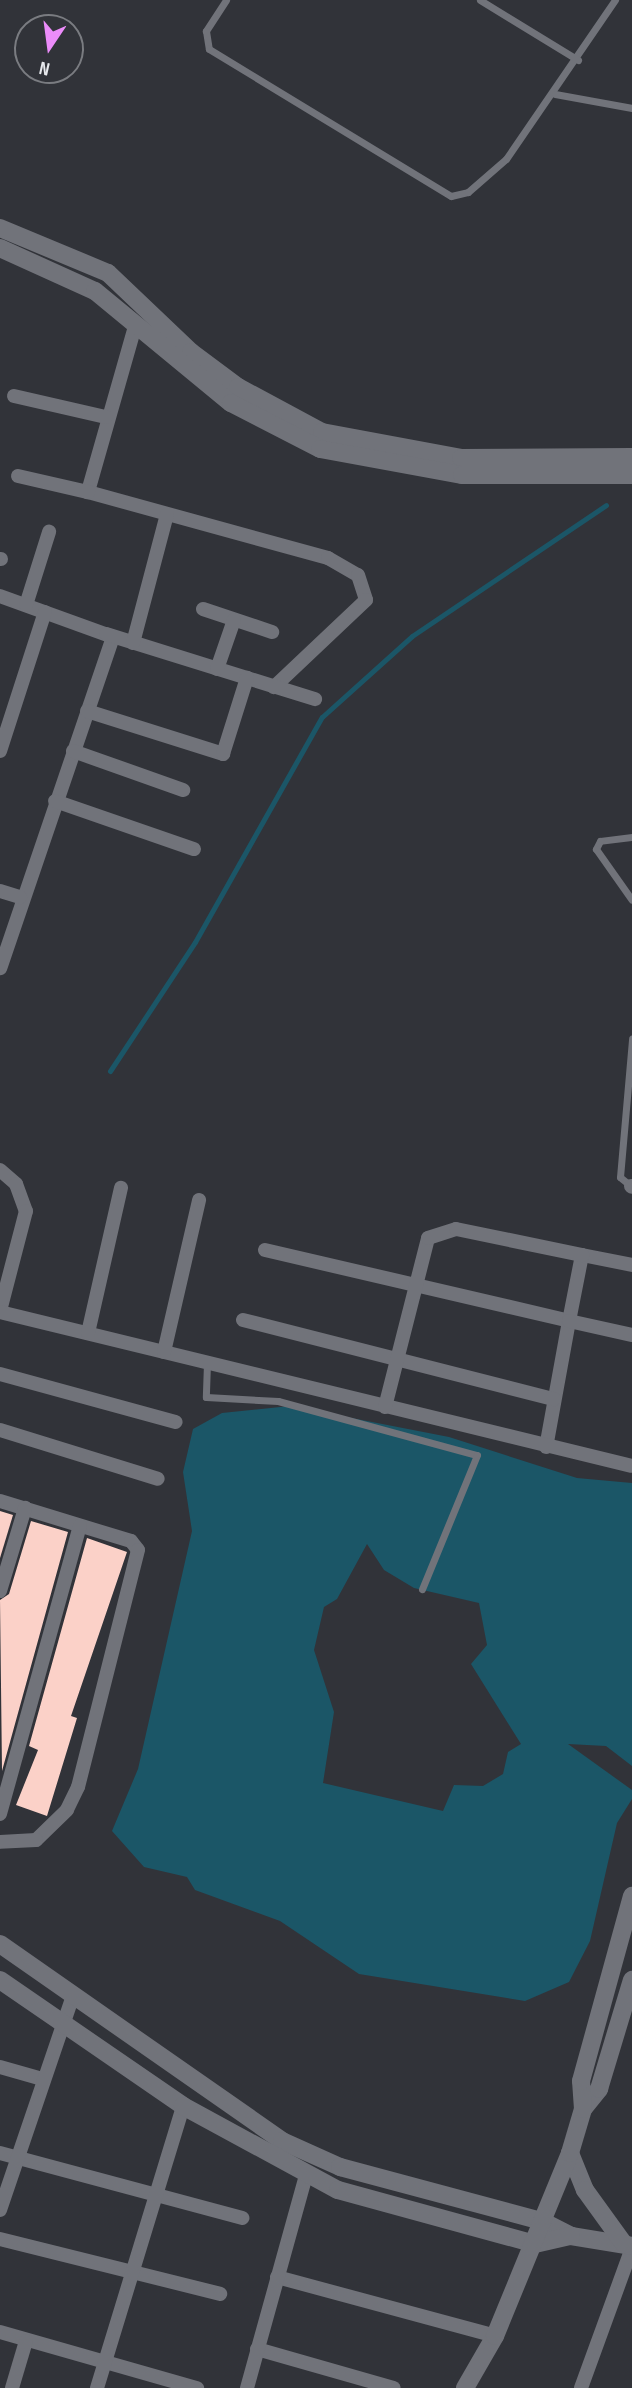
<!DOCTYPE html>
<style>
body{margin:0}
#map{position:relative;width:632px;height:2388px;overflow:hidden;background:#313339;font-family:"Sofia Sans Condensed",sans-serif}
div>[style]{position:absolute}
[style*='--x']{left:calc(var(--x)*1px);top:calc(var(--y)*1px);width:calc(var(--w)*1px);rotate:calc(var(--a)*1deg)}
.water>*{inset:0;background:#1b5667}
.stream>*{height:5px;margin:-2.5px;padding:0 2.5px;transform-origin:2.5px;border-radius:2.5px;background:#1b5667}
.building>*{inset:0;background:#fbd1c8}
.service>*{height:7px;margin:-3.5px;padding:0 3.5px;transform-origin:3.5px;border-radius:3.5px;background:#71737a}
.minor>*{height:14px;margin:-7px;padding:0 7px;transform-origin:7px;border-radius:7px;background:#71737a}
.tertiary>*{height:18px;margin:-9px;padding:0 9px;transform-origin:9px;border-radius:9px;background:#71737a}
span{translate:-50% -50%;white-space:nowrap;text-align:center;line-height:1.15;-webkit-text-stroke:7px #313339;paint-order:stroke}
.north{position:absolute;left:14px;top:14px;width:70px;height:70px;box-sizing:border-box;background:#313339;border:2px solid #7a7c81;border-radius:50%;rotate:193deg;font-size:19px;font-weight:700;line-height:28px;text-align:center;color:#e8eaee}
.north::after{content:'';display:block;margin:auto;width:24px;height:32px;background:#ec8cfa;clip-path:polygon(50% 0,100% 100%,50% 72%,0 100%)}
</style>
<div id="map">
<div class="water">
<div style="clip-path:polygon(evenodd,290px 1406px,449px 1437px,577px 1478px,632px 1483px,632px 1766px,606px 1746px,568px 1744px,632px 1790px,632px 1799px,617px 1823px,590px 1941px,569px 1982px,525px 2001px,359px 1974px,280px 1921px,195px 1890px,187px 1877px,144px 1867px,112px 1831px,138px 1769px,192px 1531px,183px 1472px,193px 1429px,222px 1413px,290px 1406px,367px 1544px,384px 1570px,414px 1588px,479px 1603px,487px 1645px,471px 1664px,521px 1744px,508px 1752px,503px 1774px,483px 1786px,454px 1785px,443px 1811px,323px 1783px,334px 1712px,314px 1650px,324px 1607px,337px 1599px,367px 1544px)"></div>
</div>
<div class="stream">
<div style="--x:110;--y:1071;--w:154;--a:-56.6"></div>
<div style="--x:195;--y:942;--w:258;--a:-60.6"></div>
<div style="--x:322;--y:717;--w:121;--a:-42"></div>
<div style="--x:412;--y:636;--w:234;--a:-34"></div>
</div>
<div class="building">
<div style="clip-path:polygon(0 1511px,13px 1515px,0 1558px)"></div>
<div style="clip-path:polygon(31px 1521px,68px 1532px,2px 1771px,0 1600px,9px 1594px)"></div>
<div style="clip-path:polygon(87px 1538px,127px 1552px,71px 1716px,77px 1718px,47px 1816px,16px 1805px,38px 1750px,29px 1746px)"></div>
</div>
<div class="service">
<div style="--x:226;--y:0;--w:37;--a:123"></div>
<div style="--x:206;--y:31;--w:18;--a:81"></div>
<div style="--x:209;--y:49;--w:283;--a:31.3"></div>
<div style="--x:451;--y:196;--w:17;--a:-13"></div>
<div style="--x:468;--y:192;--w:50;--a:-41"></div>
<div style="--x:506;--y:159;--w:193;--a:-55.6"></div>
<div style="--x:480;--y:0;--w:115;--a:31.5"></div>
<div style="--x:555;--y:94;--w:78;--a:10.3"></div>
<div style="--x:632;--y:837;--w:32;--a:173"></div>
<div style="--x:600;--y:841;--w:9;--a:117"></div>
<div style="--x:596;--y:849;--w:62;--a:54.8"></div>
<div style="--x:631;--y:1186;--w:14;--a:-141"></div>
<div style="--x:620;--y:1177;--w:139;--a:-85"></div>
<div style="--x:207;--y:1363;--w:34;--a:92"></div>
<div style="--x:206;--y:1397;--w:72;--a:3.2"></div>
<div style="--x:278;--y:1401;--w:206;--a:15.2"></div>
<div style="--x:477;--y:1455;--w:145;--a:112.3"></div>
</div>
<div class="minor">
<div style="--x:136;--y:323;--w:176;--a:105.9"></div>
<div style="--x:88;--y:492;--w:249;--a:15.4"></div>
<div style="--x:328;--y:558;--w:34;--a:30"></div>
<div style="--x:358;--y:575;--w:26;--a:72"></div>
<div style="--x:366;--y:600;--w:127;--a:136.6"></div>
<div style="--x:14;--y:396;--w:94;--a:12.9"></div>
<div style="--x:18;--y:476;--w:72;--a:12.9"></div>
<div style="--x:0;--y:559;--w:1;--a:0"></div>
<div style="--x:0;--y:596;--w:120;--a:19.9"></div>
<div style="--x:113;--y:637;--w:350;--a:108.8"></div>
<div style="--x:26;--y:605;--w:77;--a:-72.5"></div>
<div style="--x:203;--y:609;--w:73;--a:18.4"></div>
<div style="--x:106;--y:634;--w:219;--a:17.3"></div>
<div style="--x:133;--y:643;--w:133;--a:-75.2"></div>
<div style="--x:217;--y:669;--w:52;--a:-70.9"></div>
<div style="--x:87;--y:711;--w:143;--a:17.5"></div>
<div style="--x:223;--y:754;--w:80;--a:-72.5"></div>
<div style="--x:0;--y:751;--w:146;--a:-72.1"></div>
<div style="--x:73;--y:751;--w:117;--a:19.5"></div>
<div style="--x:55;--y:801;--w:147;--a:19.1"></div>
<div style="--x:0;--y:891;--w:21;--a:17"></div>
<div style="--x:0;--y:1170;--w:21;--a:41"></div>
<div style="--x:16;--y:1184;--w:29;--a:70"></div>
<div style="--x:26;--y:1211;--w:103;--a:104.6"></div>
<div style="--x:631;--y:1186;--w:1;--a:45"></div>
<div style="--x:265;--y:1250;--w:312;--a:13.1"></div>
<div style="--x:569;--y:1321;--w:128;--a:100.3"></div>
<div style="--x:632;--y:1265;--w:51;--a:-168.7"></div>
<div style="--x:582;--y:1255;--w:67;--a:101.1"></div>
<div style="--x:569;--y:1321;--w:65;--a:12.5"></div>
<div style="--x:0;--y:1312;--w:650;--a:13.69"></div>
<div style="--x:243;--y:1320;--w:321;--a:14.3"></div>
<div style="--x:88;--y:1333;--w:149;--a:-77.2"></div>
<div style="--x:164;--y:1352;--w:156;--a:-77"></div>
<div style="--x:0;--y:1374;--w:182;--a:15.3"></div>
<div style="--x:385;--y:1407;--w:174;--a:-75.7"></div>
<div style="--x:428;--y:1238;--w:29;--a:-18"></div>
<div style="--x:456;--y:1229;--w:129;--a:11.7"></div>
<div style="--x:0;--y:1430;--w:165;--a:17.2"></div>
<div style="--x:0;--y:1501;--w:137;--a:17"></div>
<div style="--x:131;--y:1541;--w:11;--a:52"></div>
<div style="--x:138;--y:1550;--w:244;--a:104.2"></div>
<div style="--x:78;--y:1787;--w:25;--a:116"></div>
<div style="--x:67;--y:1810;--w:43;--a:135.9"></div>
<div style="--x:36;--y:1840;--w:36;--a:177"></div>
<div style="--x:0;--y:1591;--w:87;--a:-73.2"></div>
<div style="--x:0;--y:1814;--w:299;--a:-74.5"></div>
<div style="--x:0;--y:2067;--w:44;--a:15.9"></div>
<div style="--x:0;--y:2153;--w:251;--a:15"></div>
<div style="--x:0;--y:2210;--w:223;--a:-71.2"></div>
<div style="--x:0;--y:2239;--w:227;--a:14"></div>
<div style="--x:277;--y:2277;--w:226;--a:15.1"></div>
<div style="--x:0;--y:2332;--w:205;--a:15.9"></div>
<div style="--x:257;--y:2349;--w:142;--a:15.9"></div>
<div style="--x:12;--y:2388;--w:49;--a:-73.4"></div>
<div style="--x:97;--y:2388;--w:295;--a:-73"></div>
<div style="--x:247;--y:2388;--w:221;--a:-74.5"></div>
<div style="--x:581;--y:2388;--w:149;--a:-70"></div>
</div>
<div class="tertiary">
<div style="--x:0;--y:228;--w:117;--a:22.6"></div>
<div style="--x:108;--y:273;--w:115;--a:43.6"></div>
<div style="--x:191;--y:352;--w:59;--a:36.7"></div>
<div style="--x:238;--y:387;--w:95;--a:28.2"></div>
<div style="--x:322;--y:432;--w:141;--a:10.6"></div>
<div style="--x:461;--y:458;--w:171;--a:-0.3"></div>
<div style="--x:0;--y:248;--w:104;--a:24.4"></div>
<div style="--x:95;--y:291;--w:176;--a:39.5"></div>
<div style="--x:231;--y:403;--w:100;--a:27.3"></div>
<div style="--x:320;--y:449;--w:144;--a:10.4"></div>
<div style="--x:462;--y:475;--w:170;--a:0"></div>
<div style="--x:0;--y:1944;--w:344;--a:34.9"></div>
<div style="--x:282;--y:2141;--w:64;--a:24.1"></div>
<div style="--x:340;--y:2167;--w:209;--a:15"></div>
<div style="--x:542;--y:2221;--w:33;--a:27"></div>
<div style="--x:571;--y:2236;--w:62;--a:9.3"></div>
<div style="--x:0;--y:1980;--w:222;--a:34.5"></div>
<div style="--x:183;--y:2106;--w:176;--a:28.5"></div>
<div style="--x:338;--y:2190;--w:204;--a:15.3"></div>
<div style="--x:535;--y:2244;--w:37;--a:-13"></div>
<div style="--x:583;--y:2109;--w:26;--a:-51"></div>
<div style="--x:599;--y:2089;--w:114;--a:-73.2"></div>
<div style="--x:570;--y:2153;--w:40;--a:68"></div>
<div style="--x:585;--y:2190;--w:67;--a:54.2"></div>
<div style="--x:465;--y:2388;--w:60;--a:-60"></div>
<div style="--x:495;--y:2336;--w:198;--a:-67.7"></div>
<div style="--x:570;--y:2153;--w:46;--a:-73.5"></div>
<div style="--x:583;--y:2109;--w:28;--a:-94"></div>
<div style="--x:581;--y:2081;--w:192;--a:-74.6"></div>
</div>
<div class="north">N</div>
</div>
